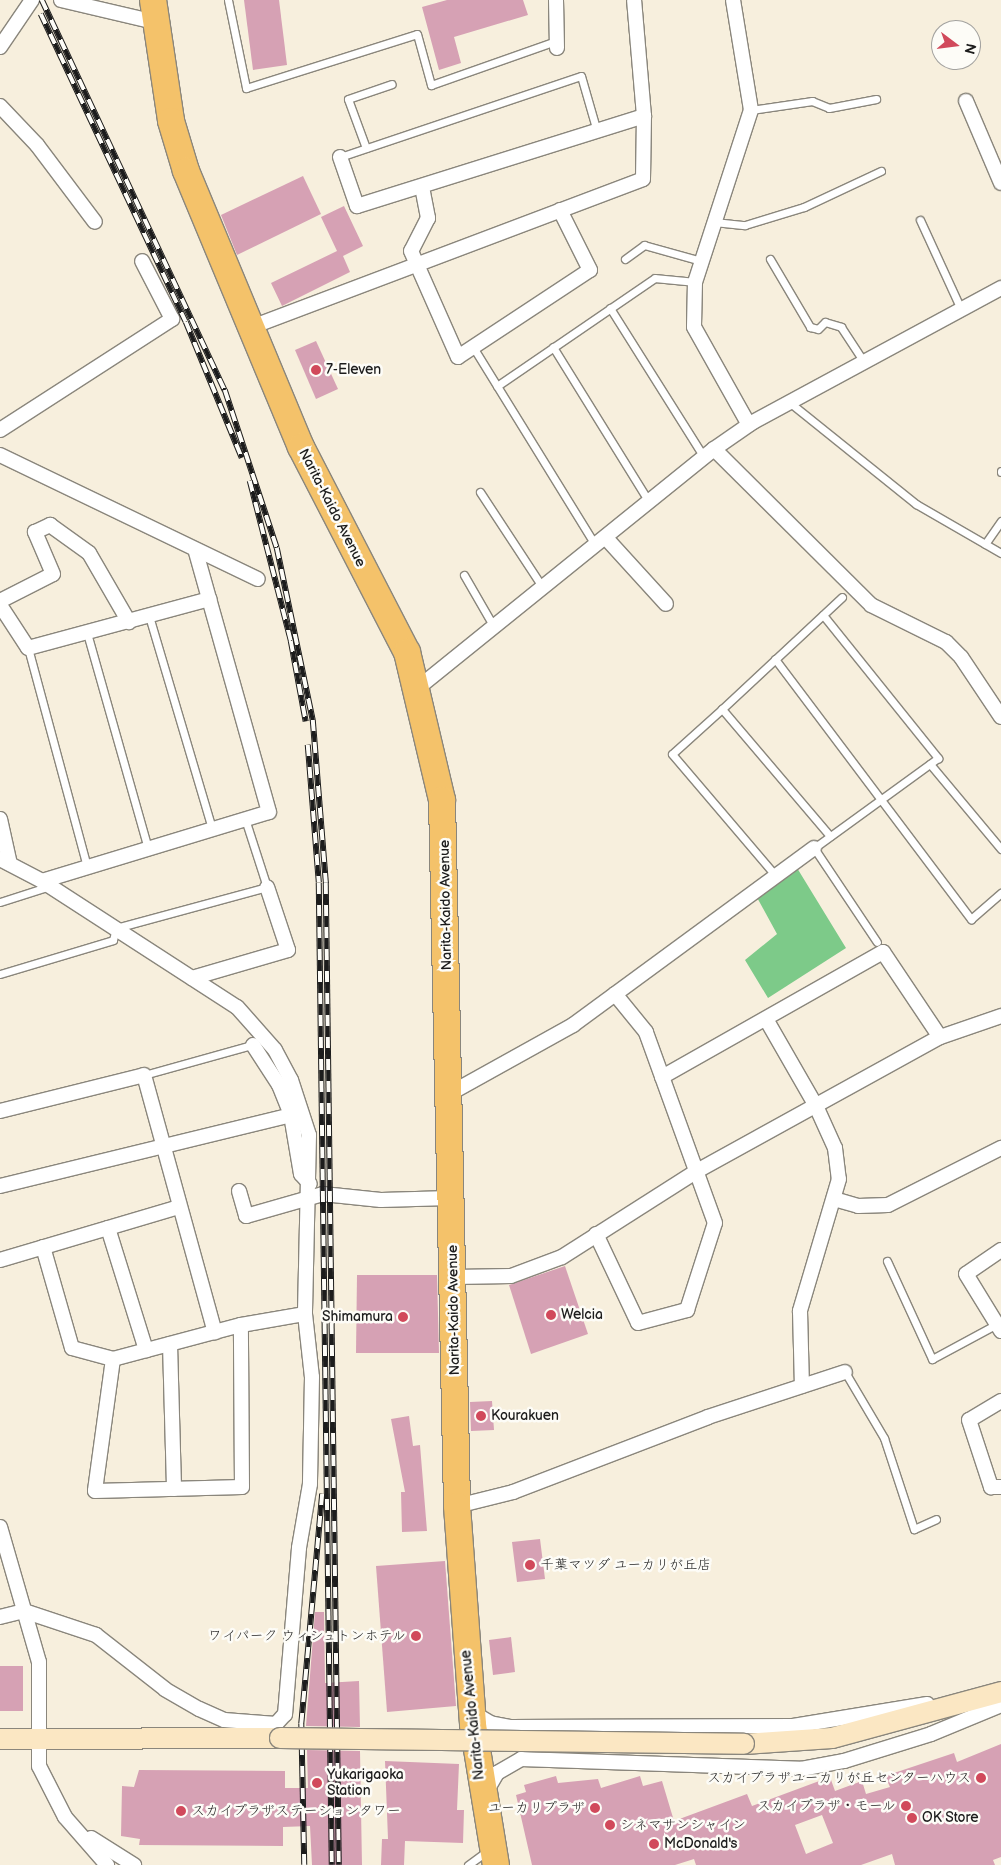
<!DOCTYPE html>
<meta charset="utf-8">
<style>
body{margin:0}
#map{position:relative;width:1001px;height:1865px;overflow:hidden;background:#f7efdd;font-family:"Balsamiq Sans","Klee One",sans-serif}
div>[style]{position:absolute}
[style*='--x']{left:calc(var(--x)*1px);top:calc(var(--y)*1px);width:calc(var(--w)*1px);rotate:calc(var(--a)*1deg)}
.green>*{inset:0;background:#7dca89}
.building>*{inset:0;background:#d6a1b4}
.roads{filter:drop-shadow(1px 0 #8a867c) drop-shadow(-1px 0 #8a867c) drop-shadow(0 1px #8a867c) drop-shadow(0 -1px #8a867c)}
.lane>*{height:7px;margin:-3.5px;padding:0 3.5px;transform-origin:3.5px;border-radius:3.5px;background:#fff}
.street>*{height:14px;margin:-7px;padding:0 7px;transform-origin:7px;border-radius:7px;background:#fff}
.secondary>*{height:20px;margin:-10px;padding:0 10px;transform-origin:10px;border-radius:10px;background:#fbe7c3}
.highway>*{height:26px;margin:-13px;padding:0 13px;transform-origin:13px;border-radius:13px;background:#f4c26a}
.rail>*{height:5.5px;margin-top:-2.75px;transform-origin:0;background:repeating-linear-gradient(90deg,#fdfcf7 0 11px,#1c1c1c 0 22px);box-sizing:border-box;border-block:1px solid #1c1c1c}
.bridges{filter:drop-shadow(1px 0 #8a867c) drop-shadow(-1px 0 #8a867c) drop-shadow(0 1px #8a867c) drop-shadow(0 -1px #8a867c)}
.secondary-bridge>*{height:20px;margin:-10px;padding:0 10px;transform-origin:10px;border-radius:10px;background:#fbe7c3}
.dots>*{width:14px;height:14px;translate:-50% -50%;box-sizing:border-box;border:2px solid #fdfcf7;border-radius:50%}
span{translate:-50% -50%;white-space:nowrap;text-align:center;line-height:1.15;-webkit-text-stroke:5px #fdfcf7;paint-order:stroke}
.poi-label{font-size:14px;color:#1c1c1c}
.left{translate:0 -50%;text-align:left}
.right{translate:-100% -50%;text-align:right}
.street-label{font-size:14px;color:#1c1c1c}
.north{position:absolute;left:931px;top:20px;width:50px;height:50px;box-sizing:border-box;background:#fdfcf7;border:1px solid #a3a29f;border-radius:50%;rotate:105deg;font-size:14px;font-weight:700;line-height:20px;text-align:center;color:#1c1c1c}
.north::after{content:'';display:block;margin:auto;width:18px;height:22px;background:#d1495b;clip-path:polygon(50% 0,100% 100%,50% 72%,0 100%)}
</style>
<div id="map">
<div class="green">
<div style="clip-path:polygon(794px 863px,846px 948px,768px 998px,745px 960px,777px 934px,754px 892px)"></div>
</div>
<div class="building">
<div style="clip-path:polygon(244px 0,279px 0,287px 65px,253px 70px)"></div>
<div style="clip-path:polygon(447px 0,523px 0,528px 15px,454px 37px,461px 63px,439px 70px,422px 7px)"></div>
<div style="clip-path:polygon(303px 176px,321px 214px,237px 255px,221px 215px)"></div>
<div style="clip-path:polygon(344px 206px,363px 246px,343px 256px,350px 272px,282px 306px,271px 283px,337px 251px,321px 217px)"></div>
<div style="clip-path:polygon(316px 341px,338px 389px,316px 399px,295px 350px)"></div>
<div style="clip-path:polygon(565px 1266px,588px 1334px,531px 1354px,509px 1285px)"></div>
<div style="clip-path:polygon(357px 1275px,437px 1275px,439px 1353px,356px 1353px)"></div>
<div style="clip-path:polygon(492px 1401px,494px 1430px,471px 1431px,470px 1402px)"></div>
<div style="clip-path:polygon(409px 1416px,413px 1446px,420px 1445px,427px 1531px,402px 1532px,401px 1492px,405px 1492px,391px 1419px)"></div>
<div style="clip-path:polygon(540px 1539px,545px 1579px,517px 1582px,512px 1542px)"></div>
<div style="clip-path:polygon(445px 1561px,456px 1706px,387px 1712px,376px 1566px)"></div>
<div style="clip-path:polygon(315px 1612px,324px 1612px,325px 1683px,359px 1681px,360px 1727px,306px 1726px)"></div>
<div style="clip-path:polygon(511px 1637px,515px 1672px,493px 1675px,489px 1640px)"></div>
<div style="clip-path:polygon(0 1666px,23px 1666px,23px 1711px,0 1711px)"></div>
<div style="clip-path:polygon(evenodd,1001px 1744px,1001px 1857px,993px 1860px,995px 1865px,895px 1865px,892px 1854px,861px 1865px,696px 1865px,694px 1859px,675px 1865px,532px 1865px,516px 1795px,526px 1792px,524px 1785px,556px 1776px,558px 1783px,598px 1779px,601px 1788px,640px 1776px,643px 1786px,662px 1781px,674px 1821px,747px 1794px,752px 1806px,830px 1777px,835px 1791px,862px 1781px,866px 1794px,890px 1787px,885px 1776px,954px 1753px,957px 1762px,1001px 1744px,822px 1815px,833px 1843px,806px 1854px,795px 1825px,822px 1815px)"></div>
<div style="clip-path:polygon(307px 1750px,360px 1751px,362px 1865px,312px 1865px,310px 1826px,283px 1827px,283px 1846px,139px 1845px,140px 1839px,121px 1836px,122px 1786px,134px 1787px,139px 1770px,285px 1771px,285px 1788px,308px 1788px)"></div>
<div style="clip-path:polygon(385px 1761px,459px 1764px,457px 1810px,464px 1810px,463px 1843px,405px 1841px,404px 1865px,381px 1865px,382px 1839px,388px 1839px)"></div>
</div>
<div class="roads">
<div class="lane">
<div style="--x:228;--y:0;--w:90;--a:78.4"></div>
<div style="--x:246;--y:88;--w:179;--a:-17.5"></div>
<div style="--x:417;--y:34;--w:53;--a:74.6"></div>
<div style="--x:431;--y:85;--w:133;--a:-19.4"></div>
<div style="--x:751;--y:110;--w:62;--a:-8.4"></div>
<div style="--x:812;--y:101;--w:18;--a:22"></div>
<div style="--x:829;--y:108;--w:48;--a:-10.8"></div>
<div style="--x:366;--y:148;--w:52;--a:-110.2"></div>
<div style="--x:348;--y:99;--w:46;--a:-18.8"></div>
<div style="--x:340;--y:157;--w:254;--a:-18.6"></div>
<div style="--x:581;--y:76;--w:54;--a:73.9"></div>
<div style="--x:920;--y:220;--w:98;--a:65.3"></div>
<div style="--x:714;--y:222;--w:31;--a:6"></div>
<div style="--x:745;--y:225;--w:62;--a:-17"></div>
<div style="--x:804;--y:207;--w:85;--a:-25.1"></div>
<div style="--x:625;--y:259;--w:24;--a:-36"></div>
<div style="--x:644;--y:245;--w:59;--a:15.7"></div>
<div style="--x:770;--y:259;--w:79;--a:59.5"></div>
<div style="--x:810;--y:327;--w:8;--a:14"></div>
<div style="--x:818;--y:329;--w:10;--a:-45"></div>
<div style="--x:825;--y:322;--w:17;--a:17"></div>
<div style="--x:841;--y:327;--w:42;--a:56.7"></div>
<div style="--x:610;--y:308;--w:176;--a:57.8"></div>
<div style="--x:473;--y:347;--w:234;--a:58.3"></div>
<div style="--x:553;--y:347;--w:182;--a:58.2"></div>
<div style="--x:497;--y:386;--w:191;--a:-34.4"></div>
<div style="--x:655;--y:278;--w:40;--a:5.7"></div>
<div style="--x:789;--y:402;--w:163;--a:38.8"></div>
<div style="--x:916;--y:504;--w:98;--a:30"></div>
<div style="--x:1001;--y:471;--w:1;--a:90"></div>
<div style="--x:480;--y:492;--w:115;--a:56.7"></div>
<div style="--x:985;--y:544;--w:28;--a:-55"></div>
<div style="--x:464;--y:575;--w:60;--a:60"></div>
<div style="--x:823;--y:615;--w:184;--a:51.2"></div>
<div style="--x:938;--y:758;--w:153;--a:144"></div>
<div style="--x:814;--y:848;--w:113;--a:56.2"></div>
<div style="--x:149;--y:616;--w:222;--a:73.5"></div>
<div style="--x:87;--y:633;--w:224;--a:74.2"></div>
<div style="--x:28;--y:648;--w:227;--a:74.9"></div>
<div style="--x:775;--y:659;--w:326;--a:53"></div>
<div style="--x:971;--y:919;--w:40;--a:-41"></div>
<div style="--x:722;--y:709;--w:67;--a:138"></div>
<div style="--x:672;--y:754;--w:160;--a:49.6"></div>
<div style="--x:930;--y:764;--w:111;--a:50.1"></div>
<div style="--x:830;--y:836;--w:167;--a:-130.4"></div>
<div style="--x:722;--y:709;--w:164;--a:-43"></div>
<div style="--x:0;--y:902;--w:52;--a:-17.7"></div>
<div style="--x:0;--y:974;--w:118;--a:-16.7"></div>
<div style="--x:113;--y:940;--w:12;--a:-76"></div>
<div style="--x:116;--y:928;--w:156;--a:-15.2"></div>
<div style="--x:267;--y:887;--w:71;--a:-107.9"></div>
<div style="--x:144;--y:1075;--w:115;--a:-15.6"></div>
<div style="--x:887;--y:1261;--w:108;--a:65.3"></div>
<div style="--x:932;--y:1359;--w:74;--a:-28.3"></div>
<div style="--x:845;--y:1372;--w:77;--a:59.4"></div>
<div style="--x:884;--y:1438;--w:96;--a:71.8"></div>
<div style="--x:914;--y:1529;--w:24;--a:-24"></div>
<div style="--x:468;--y:1865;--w:24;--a:-36"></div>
</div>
<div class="street">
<div style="--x:61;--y:0;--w:97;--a:13.2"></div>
<div style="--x:556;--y:0;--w:48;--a:88.8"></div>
<div style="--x:733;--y:0;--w:111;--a:80.7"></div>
<div style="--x:751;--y:110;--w:181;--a:108"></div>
<div style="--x:695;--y:282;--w:45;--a:91.3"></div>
<div style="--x:694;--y:327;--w:112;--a:60.7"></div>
<div style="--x:0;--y:47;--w:57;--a:-55.8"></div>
<div style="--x:966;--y:101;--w:89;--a:66.9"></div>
<div style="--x:0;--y:106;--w:54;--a:46.5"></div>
<div style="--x:37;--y:145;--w:96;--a:53"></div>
<div style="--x:340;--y:157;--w:52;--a:70.9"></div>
<div style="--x:357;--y:206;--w:301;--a:-17.4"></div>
<div style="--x:422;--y:187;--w:32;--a:79"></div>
<div style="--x:428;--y:218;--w:37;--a:117"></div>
<div style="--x:411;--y:251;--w:116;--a:66.1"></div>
<div style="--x:458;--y:357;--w:158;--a:-33.4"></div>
<div style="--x:590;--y:270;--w:67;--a:-116.6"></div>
<div style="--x:249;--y:328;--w:421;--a:-20.7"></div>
<div style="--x:643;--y:179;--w:63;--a:-89.1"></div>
<div style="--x:644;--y:116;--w:116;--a:-94.9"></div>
<div style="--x:0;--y:430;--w:205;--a:-32.8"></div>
<div style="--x:172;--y:319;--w:65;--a:-117.3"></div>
<div style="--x:714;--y:449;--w:221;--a:44.8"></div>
<div style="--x:871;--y:605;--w:84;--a:26.3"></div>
<div style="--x:946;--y:642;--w:21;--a:45"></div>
<div style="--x:961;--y:657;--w:72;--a:56.3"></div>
<div style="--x:0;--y:455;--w:286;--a:25.7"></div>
<div style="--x:606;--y:538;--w:89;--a:47.7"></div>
<div style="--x:0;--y:601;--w:59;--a:-27"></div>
<div style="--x:53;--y:574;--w:46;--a:-113.2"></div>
<div style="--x:35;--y:532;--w:17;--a:-25"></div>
<div style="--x:50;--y:525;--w:48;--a:35.7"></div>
<div style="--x:89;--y:553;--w:80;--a:59.9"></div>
<div style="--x:0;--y:605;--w:51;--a:56.9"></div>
<div style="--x:28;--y:648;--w:188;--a:-15.1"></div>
<div style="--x:419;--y:687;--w:379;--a:-38.9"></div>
<div style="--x:714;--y:449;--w:47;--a:-34.7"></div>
<div style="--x:753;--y:422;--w:282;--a:-28.4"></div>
<div style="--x:0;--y:819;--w:46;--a:77.5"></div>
<div style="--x:0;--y:859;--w:47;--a:27.6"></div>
<div style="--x:42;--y:881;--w:232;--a:32.9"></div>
<div style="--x:237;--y:1007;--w:57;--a:48.5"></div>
<div style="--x:275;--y:1050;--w:34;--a:62"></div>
<div style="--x:291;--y:1080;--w:58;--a:71.9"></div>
<div style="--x:309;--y:1135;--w:179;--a:91.3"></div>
<div style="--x:305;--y:1314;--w:63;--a:83.7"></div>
<div style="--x:312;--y:1377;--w:107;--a:91.1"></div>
<div style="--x:310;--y:1484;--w:65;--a:99.8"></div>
<div style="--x:299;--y:1548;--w:167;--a:94.8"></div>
<div style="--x:285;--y:1714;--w:13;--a:132"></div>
<div style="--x:276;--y:1724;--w:52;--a:-175.6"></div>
<div style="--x:224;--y:1720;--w:27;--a:-156"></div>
<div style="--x:199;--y:1709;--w:39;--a:-150"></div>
<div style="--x:165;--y:1689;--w:88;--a:-142"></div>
<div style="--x:96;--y:1635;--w:76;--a:-161.6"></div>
<div style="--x:24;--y:1611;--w:25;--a:166"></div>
<div style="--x:42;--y:881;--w:237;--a:-16.9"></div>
<div style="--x:269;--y:812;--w:270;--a:-105.7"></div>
<div style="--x:192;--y:978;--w:100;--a:-16.3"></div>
<div style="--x:288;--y:950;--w:66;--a:-108.4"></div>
<div style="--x:766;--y:1019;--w:100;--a:60.1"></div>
<div style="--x:816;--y:1106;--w:46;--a:65.7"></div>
<div style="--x:835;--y:1148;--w:31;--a:83"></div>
<div style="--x:839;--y:1179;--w:138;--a:106.5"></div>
<div style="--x:800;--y:1311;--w:75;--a:88.5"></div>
<div style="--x:253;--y:1045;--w:48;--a:57"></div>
<div style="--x:279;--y:1085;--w:32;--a:68"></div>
<div style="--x:291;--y:1115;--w:60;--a:80.4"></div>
<div style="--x:301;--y:1174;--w:13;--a:48"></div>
<div style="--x:662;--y:1077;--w:254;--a:-29.5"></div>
<div style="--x:883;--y:952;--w:102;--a:56.2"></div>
<div style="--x:449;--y:1094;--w:142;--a:-29.1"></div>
<div style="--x:573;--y:1025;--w:299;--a:-36.3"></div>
<div style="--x:0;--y:1111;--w:148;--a:-14"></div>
<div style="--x:144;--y:1075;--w:267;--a:74.6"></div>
<div style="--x:0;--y:1186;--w:300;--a:-13.7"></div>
<div style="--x:239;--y:1191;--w:26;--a:74"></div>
<div style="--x:246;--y:1216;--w:80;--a:-15.9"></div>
<div style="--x:323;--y:1194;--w:58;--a:5.9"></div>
<div style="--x:381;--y:1200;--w:69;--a:-1.7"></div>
<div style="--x:834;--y:1199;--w:25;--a:16"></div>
<div style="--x:858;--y:1206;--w:30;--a:-2"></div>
<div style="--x:888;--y:1205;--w:127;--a:-26.8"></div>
<div style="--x:108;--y:1228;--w:128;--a:72.7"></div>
<div style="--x:596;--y:1234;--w:98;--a:64.7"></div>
<div style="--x:638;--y:1323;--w:51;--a:-14.9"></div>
<div style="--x:687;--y:1310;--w:91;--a:-72.2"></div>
<div style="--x:715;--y:1223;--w:203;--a:-109.9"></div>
<div style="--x:646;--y:1032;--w:49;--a:-129.2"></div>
<div style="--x:43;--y:1247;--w:105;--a:74"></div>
<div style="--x:72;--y:1348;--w:42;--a:15"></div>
<div style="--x:113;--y:1359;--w:132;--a:-14.9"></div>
<div style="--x:241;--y:1325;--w:65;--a:-9.8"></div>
<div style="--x:1001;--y:1250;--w:42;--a:145.6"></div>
<div style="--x:966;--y:1274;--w:67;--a:58.4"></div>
<div style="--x:0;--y:1260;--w:187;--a:-16.5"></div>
<div style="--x:454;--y:1277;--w:57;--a:-1"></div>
<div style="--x:511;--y:1276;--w:54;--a:-20.4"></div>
<div style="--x:562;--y:1257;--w:160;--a:-32.5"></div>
<div style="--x:697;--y:1171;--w:277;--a:-28.9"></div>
<div style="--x:940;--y:1037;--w:65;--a:-19"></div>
<div style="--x:170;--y:1344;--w:145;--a:88.4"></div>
<div style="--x:113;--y:1359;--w:133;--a:97.8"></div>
<div style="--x:95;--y:1491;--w:147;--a:-1.6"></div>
<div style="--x:242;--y:1487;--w:162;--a:-90.4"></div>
<div style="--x:1001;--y:1401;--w:37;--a:149"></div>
<div style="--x:969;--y:1420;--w:71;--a:71.8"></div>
<div style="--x:991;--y:1487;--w:10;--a:0"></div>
<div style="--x:457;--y:1506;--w:58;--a:-14"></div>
<div style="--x:513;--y:1492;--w:209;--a:-21"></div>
<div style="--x:708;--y:1417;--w:144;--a:-18.2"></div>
<div style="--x:0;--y:1527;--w:141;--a:73.9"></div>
<div style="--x:39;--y:1662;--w:104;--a:90"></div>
<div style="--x:39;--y:1766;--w:57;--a:63"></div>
<div style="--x:65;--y:1817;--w:64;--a:48.8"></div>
<div style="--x:472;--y:1712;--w:21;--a:31"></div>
<div style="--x:490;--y:1723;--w:20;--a:11"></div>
<div style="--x:510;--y:1727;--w:283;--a:-0.2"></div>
<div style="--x:793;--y:1726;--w:136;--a:-9.3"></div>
<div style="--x:486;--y:1792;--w:22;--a:-60"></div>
<div style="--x:497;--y:1773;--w:28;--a:-30"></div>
<div style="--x:521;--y:1759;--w:280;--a:2"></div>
<div style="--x:801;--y:1769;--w:44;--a:-10.5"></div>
<div style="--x:844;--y:1761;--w:91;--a:-17.2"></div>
<div style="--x:931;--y:1734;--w:76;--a:-22.5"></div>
<div style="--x:91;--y:1838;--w:51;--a:32.1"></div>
</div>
<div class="secondary">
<div style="--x:0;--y:1739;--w:280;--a:-0.2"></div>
<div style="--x:744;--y:1744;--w:88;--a:-3.9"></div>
<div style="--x:832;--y:1738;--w:175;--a:-15.2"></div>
</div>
<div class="highway">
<div style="--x:153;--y:0;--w:122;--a:81.5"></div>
<div style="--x:171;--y:121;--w:52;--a:73.3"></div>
<div style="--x:186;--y:171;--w:299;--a:67.4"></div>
<div style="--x:301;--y:447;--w:231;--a:62.7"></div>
<div style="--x:407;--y:652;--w:152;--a:76.7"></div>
<div style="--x:442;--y:800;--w:706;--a:88.78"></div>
<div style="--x:457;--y:1506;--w:220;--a:85.8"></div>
<div style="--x:473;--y:1725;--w:142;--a:80.7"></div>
</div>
</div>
<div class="rail">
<div style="--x:42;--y:0;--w:431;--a:64.9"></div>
<div style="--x:225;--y:390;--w:166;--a:71.8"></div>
<div style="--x:277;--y:548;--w:176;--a:78.2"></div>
<div style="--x:313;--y:720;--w:164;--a:85.4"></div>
<div style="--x:326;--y:883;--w:982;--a:89.24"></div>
<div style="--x:41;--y:14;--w:340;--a:64.8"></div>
<div style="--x:186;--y:322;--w:147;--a:67.6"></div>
<div style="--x:250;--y:481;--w:165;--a:75.6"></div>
<div style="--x:291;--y:641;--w:82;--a:79.5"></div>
<div style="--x:308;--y:745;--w:138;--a:85.4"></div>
<div style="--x:319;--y:883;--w:982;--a:89.24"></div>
<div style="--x:304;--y:1865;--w:141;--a:-91.2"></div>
<div style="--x:301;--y:1724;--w:231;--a:-84.8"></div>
</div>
<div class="bridges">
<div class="secondary-bridge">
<div style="--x:280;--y:1738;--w:464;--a:0.7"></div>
</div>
</div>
<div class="dots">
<div style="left:316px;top:370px;background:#d1495b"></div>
<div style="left:551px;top:1315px;background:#d1495b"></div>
<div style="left:403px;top:1317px;background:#d1495b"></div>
<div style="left:481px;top:1416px;background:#d1495b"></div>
<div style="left:530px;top:1565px;background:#d1495b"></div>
<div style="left:416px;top:1636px;background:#d1495b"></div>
<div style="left:981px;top:1778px;background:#d1495b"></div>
<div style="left:317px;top:1783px;background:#d1495b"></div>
<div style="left:906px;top:1806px;background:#d1495b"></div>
<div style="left:595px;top:1808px;background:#d1495b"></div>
<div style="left:181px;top:1811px;background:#d1495b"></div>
<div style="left:912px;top:1818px;background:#d1495b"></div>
<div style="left:610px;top:1825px;background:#d1495b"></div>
<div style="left:654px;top:1844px;background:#d1495b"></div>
</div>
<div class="poi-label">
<span class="left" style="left:326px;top:370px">7-Eleven</span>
<span class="left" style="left:561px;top:1315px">Welcia</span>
<span class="right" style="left:393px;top:1317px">Shimamura</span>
<span class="left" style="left:491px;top:1416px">Kourakuen</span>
<span class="left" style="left:540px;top:1565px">千葉マツダ ユーカリが丘店</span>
<span class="right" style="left:406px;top:1636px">ワイパーク ウィシュトンホテル</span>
<span class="left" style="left:327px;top:1783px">Yukarigaoka<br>Station</span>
<span class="right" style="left:971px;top:1778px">スカイプラザユーカリが丘センターハウス</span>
<span class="right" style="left:896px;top:1806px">スカイプラザ・モール</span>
<span class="right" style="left:585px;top:1808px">ユーカリプラザ</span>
<span class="left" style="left:191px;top:1811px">スカイプラザステーションタワー</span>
<span class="left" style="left:922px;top:1818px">OK Store</span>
<span class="left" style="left:620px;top:1825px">シネマサンシャイン</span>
<span class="left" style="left:664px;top:1844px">McDonald's</span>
</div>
<div class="street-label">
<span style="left:332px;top:508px;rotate:63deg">Narita-Kaido Avenue</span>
<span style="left:446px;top:905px;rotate:-91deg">Narita-Kaido Avenue</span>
<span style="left:454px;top:1310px;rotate:-91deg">Narita-Kaido Avenue</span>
<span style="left:473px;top:1715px;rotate:-96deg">Narita-Kaido Avenue</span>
</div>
<div class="north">N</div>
</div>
